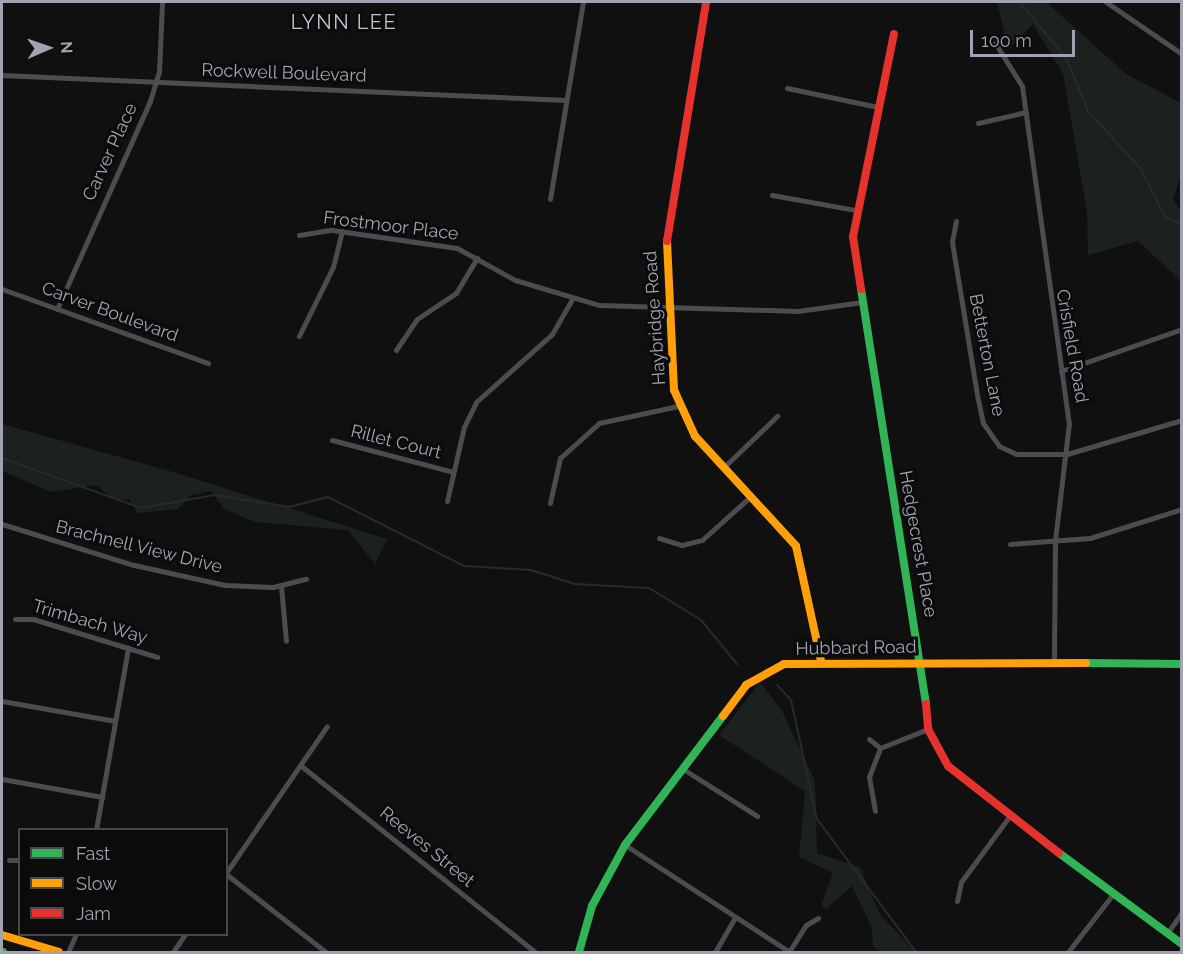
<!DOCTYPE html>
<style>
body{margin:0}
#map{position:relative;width:1183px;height:954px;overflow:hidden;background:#111011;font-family:Raleway,sans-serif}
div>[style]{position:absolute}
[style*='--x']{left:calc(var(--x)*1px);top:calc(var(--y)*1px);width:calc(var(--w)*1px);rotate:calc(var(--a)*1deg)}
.green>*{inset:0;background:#1b211e}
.stream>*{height:2px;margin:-1px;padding:0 1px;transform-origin:1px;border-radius:1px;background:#272933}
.street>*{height:5px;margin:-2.5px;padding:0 2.5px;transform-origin:2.5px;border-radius:2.5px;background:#4b4b50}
.fast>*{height:8px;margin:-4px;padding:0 4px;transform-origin:4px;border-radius:4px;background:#30b455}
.slow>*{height:8px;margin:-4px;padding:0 4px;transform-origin:4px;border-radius:4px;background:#ff9f0a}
.jam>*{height:8px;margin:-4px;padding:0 4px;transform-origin:4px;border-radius:4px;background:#e5322d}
span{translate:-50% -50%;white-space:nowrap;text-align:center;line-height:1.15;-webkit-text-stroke:6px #0c0b0c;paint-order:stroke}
.street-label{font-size:18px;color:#a2a2b2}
.neighbourhood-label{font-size:20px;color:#c3c3ce;letter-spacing:1.5px}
.frame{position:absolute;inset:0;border:3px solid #a2a2b2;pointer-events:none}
.legend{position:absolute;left:18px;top:828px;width:210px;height:108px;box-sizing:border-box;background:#0c0b0c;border:2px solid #48474e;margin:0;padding:8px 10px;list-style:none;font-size:18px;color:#a2a2b2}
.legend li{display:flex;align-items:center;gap:12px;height:30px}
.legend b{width:30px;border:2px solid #48474e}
.north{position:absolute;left:18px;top:18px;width:60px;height:60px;-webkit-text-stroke:4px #0c0b0c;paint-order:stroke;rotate:88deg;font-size:16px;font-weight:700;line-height:24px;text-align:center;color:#a2a2b2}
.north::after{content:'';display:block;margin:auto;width:21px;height:27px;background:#a2a2b2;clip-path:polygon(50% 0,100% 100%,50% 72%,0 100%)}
.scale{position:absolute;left:970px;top:30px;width:105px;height:27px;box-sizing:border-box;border:3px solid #a2a2b2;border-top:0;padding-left:8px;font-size:18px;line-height:21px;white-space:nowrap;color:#a2a2b2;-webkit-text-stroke:4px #0c0b0c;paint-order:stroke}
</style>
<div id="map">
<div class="green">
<div style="clip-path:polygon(997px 2px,1046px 2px,1126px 74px,1181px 103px,1181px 175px,1173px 199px,1181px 211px,1181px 281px,1138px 241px,1088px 255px,1087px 211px,1063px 74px,1033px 24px,1008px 49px)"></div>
<div style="clip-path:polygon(2px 424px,173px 472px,387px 539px,375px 564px,348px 530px,255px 522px,224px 509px,211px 491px,191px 495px,178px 509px,137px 513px,129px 499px,116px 501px,97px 485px,51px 492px,2px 471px)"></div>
<div style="clip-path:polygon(760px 682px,782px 711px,815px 781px,817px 853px,860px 867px,879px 913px,915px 952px,881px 952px,873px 947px,872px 928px,852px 886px,826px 909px,821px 905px,833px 873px,799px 857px,805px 791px,719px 735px)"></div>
</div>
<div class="stream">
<div style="--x:1020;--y:2;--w:72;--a:50.6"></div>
<div style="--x:1066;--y:58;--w:57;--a:67.5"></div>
<div style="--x:1088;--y:111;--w:77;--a:47.6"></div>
<div style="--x:1140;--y:168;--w:56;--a:62.5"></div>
<div style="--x:1166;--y:218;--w:17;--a:21"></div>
<div style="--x:2;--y:458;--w:148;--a:19.8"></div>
<div style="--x:141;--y:508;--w:75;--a:-10"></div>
<div style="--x:215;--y:495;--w:75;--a:9.2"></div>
<div style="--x:289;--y:507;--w:40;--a:-14.4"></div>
<div style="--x:328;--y:497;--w:153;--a:26.9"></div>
<div style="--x:464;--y:566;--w:67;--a:3.4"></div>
<div style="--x:531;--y:570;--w:46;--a:17.7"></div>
<div style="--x:575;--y:584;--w:74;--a:3.1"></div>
<div style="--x:649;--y:588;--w:61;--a:31.6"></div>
<div style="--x:701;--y:620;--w:57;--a:50.7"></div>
<div style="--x:777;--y:685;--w:21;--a:47"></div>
<div style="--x:791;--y:700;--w:122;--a:77.7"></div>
<div style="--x:817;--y:819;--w:166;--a:53.3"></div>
</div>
<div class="street">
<div style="--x:1106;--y:2;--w:92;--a:34.4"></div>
<div style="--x:995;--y:43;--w:51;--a:57.9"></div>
<div style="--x:1022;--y:86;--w:340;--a:82.1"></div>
<div style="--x:1069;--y:423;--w:119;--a:96.8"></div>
<div style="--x:1055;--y:541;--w:121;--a:90.5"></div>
<div style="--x:2;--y:75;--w:565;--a:2.54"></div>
<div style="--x:787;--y:88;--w:93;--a:11.8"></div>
<div style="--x:978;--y:123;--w:49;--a:-12.9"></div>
<div style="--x:772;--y:195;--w:84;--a:10.2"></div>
<div style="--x:550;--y:199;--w:200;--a:-80.5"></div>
<div style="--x:956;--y:221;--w:21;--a:101"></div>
<div style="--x:952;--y:242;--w:155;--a:80.7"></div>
<div style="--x:977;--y:395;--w:29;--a:78"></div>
<div style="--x:983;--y:423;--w:28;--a:55"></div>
<div style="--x:999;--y:446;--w:19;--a:25"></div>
<div style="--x:1016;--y:454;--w:51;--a:0"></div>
<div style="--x:1067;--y:454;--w:120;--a:-16.5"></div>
<div style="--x:299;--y:235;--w:33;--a:-9"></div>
<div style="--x:332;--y:230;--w:126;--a:8.2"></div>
<div style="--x:457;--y:248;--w:66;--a:28.9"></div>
<div style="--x:515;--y:280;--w:88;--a:16.6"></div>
<div style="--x:599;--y:305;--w:199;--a:1.7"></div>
<div style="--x:798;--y:311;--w:65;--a:-8"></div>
<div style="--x:2;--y:289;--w:219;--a:19.8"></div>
<div style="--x:57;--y:309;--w:228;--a:-65.9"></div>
<div style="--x:150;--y:101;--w:30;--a:-73"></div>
<div style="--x:159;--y:72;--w:70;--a:-87.5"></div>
<div style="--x:299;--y:336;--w:77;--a:-63.8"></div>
<div style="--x:333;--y:267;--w:37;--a:-76"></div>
<div style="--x:396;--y:350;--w:37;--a:-56"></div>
<div style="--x:417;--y:319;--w:47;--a:-33.7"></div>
<div style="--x:456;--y:293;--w:41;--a:-59"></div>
<div style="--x:1061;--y:371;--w:128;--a:-19.1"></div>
<div style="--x:332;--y:440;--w:125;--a:14.8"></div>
<div style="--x:724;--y:467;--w:74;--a:-43.9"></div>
<div style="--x:447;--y:501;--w:76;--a:-77.1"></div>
<div style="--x:464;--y:427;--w:28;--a:-64"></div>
<div style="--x:476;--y:402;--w:102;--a:-41.8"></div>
<div style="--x:552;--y:334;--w:39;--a:-60"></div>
<div style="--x:550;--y:503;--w:46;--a:-77.5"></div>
<div style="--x:560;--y:458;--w:52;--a:-41.9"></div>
<div style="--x:599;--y:423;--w:81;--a:-12.1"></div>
<div style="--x:2;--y:524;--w:138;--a:17.3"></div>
<div style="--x:134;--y:565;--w:93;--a:12.4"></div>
<div style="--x:225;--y:585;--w:48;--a:2.4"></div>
<div style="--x:273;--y:587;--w:34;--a:-14"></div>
<div style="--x:659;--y:538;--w:24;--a:17"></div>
<div style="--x:682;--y:545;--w:21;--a:-14"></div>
<div style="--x:702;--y:540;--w:66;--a:-41.9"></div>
<div style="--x:1010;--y:544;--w:80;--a:-4.3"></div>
<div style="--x:1090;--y:538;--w:96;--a:-17.5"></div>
<div style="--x:281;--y:586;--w:55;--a:84.8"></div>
<div style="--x:15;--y:619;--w:18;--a:0"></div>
<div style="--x:33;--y:619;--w:130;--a:17"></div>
<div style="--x:2;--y:701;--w:115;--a:10"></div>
<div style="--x:869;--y:739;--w:14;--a:39"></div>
<div style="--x:300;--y:765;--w:300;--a:38.5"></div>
<div style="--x:683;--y:769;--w:88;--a:32.4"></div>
<div style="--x:2;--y:779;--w:102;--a:10.2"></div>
<div style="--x:875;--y:811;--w:35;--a:-100"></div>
<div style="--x:869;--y:777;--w:31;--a:-69"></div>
<div style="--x:880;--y:748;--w:52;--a:-21.6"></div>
<div style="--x:96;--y:830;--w:185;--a:-80"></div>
<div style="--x:625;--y:845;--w:197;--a:33"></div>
<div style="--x:9;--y:860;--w:11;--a:0"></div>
<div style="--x:226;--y:873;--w:178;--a:-55.5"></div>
<div style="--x:226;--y:874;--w:127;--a:38"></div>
<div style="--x:957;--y:901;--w:19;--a:-78"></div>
<div style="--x:961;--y:882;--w:81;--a:-53.6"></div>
<div style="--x:1168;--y:932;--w:24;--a:-55"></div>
<div style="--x:68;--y:952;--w:20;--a:-66"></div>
<div style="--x:173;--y:952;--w:22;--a:-56"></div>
<div style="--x:715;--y:952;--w:39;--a:-60"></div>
<div style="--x:789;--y:952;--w:32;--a:-58"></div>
<div style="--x:806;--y:925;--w:14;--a:-30"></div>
<div style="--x:1068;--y:952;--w:75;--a:-52.1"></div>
</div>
<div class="fast">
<div style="--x:861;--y:289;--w:420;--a:81.1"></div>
<div style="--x:1086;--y:663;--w:96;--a:0.6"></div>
<div style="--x:1059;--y:853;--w:153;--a:36.5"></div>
<div style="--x:2;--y:952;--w:1;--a:0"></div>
<div style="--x:579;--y:952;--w:48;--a:-74.2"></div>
<div style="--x:592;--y:906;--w:69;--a:-61.6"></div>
<div style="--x:625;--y:845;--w:162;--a:-52.8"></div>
</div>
<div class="slow">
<div style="--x:667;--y:241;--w:149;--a:87.3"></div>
<div style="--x:674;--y:390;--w:51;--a:65.5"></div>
<div style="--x:695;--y:436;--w:149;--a:47.4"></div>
<div style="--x:796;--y:546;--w:118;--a:77.7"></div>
<div style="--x:723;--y:716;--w:39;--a:-53"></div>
<div style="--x:746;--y:685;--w:43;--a:-28.9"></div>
<div style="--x:784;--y:664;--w:302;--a:-0.2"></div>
<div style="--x:2;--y:935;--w:59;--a:16.6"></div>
</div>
<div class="jam">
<div style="--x:667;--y:241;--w:242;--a:-80.7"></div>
<div style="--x:861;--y:289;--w:53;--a:-98.7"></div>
<div style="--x:853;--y:237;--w:207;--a:-78.6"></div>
<div style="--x:926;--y:704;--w:25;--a:85"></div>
<div style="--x:928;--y:729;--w:42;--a:61.6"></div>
<div style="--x:948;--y:766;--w:141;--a:38.1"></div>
</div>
<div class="street-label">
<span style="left:284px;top:73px;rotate:2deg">Rockwell Boulevard</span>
<span style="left:110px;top:152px;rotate:-65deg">Carver Place</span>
<span style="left:391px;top:226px;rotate:7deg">Frostmoor Place</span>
<span style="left:110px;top:312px;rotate:20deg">Carver Boulevard</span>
<span style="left:655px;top:318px;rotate:-94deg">Haybridge Road</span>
<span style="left:1072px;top:346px;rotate:80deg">Crisfield Road</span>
<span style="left:987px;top:355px;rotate:79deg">Betterton Lane</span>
<span style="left:396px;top:442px;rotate:14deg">Rillet Court</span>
<span style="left:918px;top:544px;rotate:80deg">Hedgecrest Place</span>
<span style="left:139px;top:547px;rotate:14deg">Brachnell View Drive</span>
<span style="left:90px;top:622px;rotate:16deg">Trimbach Way</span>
<span style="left:856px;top:648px;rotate:-1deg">Hubbard Road</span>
<span style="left:427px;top:847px;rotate:39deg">Reeves Street</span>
</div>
<div class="neighbourhood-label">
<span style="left:344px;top:22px">LYNN LEE</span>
</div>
<div class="frame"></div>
<ul class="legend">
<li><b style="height:8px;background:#30b455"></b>Fast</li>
<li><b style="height:8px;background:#ff9f0a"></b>Slow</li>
<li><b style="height:8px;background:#e5322d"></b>Jam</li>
</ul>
<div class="north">N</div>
<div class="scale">100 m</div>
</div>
